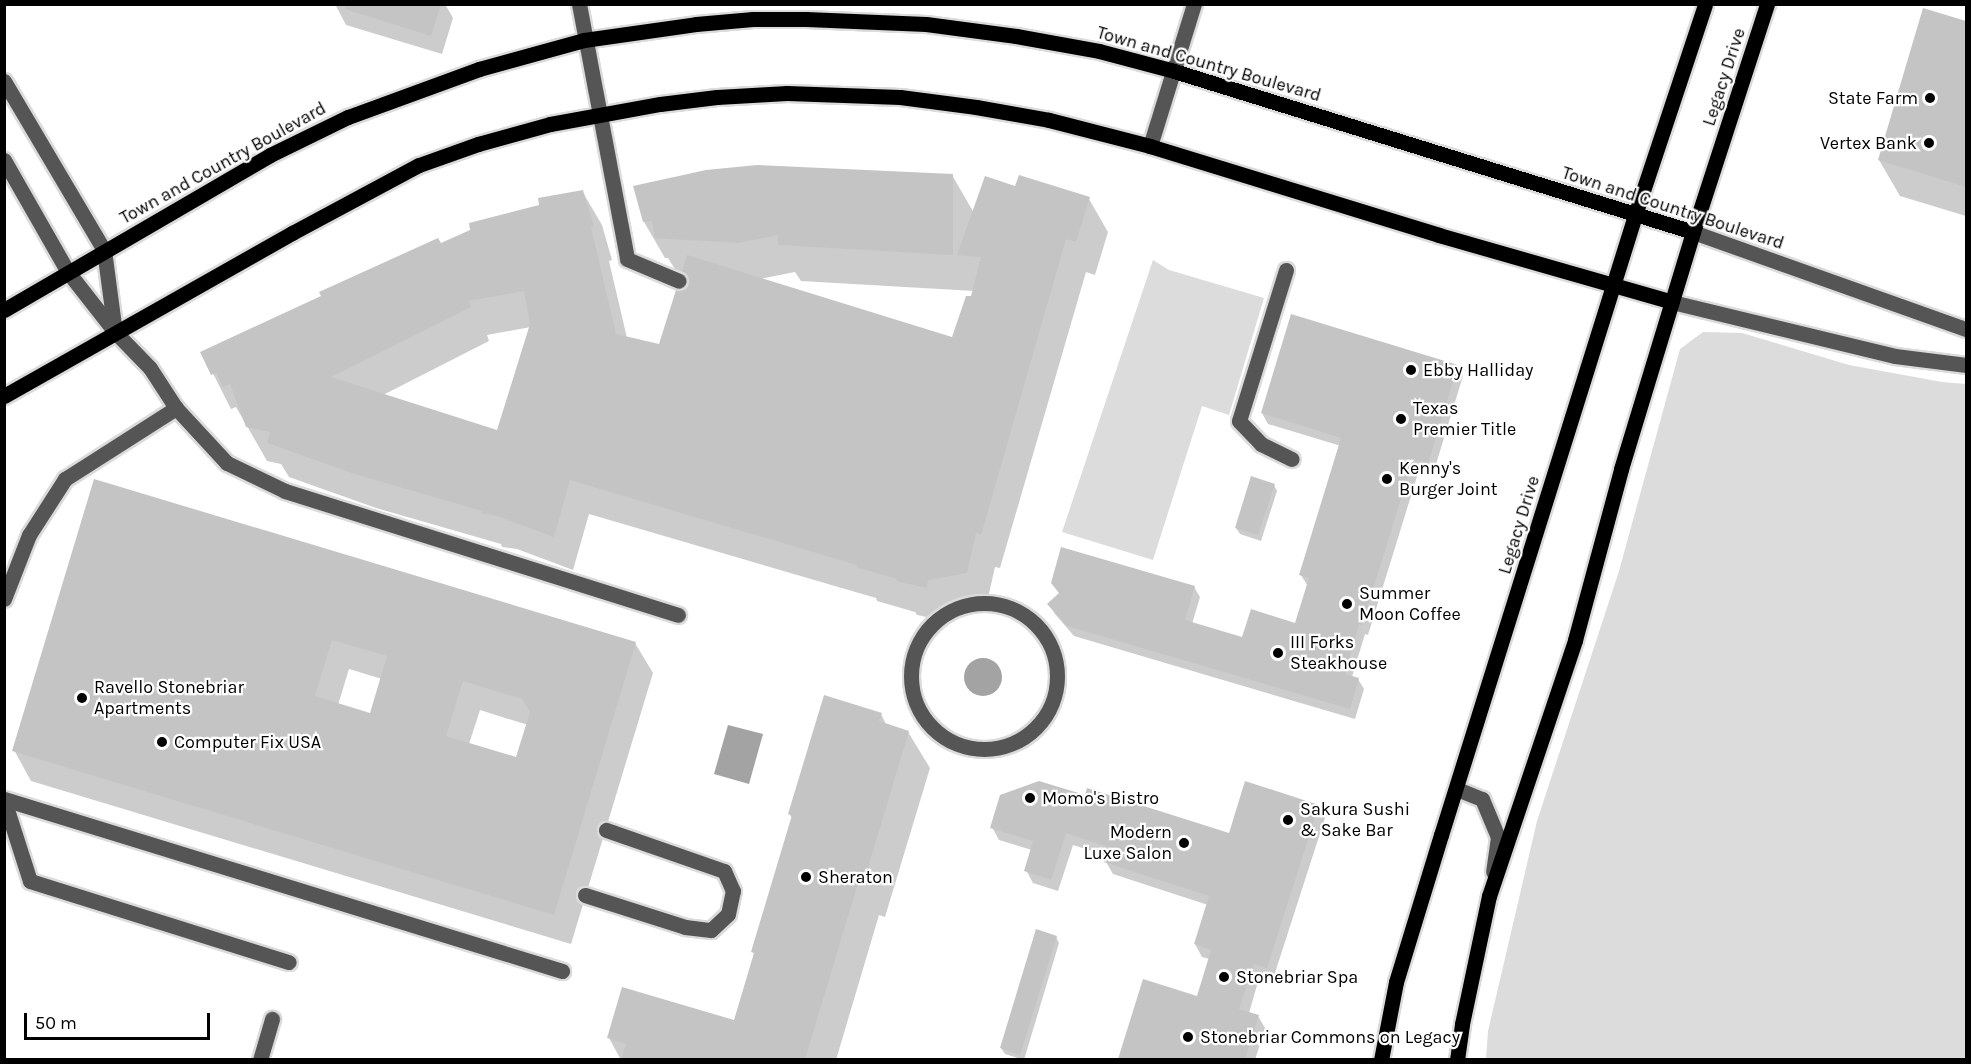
<!DOCTYPE html>
<style>
body{margin:0}
#map{position:relative;width:1971px;height:1064px;overflow:hidden;background:#fff;font-family:Karla,sans-serif}
div>[style]{position:absolute}
[style*='--x']{left:calc(var(--x)*1px);top:calc(var(--y)*1px);width:calc(var(--w)*1px);rotate:calc(var(--a)*1deg)}
.green>*{inset:0;background:#dcdcdc}
.water>*{inset:0;background:#a3a3a3}
.round{border-radius:50%}
.shadow>*{inset:0;background:#0003}
.building>*{inset:0;background:#c4c4c4}
.roads{filter:drop-shadow(2px 0 #dbdbdb) drop-shadow(-2px 0 #dbdbdb) drop-shadow(0 2px #dbdbdb) drop-shadow(0 -2px #dbdbdb)}
.minor>*{height:15px;margin:-7.5px;padding:0 7.5px;transform-origin:7.5px;border-radius:7.5px;background:#555}
.minor>.ring{margin:-7.5px;padding:0;box-sizing:content-box;background:none;border:15px solid #555;border-radius:50%}
.major>*{height:15px;margin:-7.5px;padding:0 7.5px;transform-origin:7.5px;border-radius:7.5px;background:#000}
.dots>*{width:16px;height:16px;translate:-50% -50%;box-sizing:border-box;border:3px solid #fff;border-radius:50%}
span{translate:-50% -50%;white-space:nowrap;text-align:center;line-height:1.15;-webkit-text-stroke:4.5px #fff;paint-order:stroke}
.street-label{font-size:18px;color:#000}
.poi-label{font-size:18px;color:#000}
.right{translate:-100% -50%;text-align:right}
.left{translate:0 -50%;text-align:left}
.frame{position:absolute;inset:0;border:6px solid #000;pointer-events:none}
.scale{position:absolute;left:24px;top:1013px;width:186px;height:27px;box-sizing:border-box;border:3px solid #000;border-top:0;padding-left:8px;font-size:18px;line-height:21px;white-space:nowrap;color:#000;-webkit-text-stroke:4px #fff;paint-order:stroke}
</style>
<div id="map">
<div class="green">
<div style="clip-path:polygon(1153px 260px,1169px 270px,1264px 298px,1229px 415px,1202px 406px,1153px 560px,1062px 532px)"></div>
<div style="clip-path:polygon(1703px 332px,1742px 333px,1849px 365px,1942px 382px,1966px 384px,1966px 1059px,1486px 1059px,1488px 1031px,1537px 821px,1619px 571px,1680px 349px)"></div>
</div>
<div class="water">
<div class="round" style="left:964px;top:658px;width:38px;height:38px"></div>
<div style="clip-path:polygon(728px 725px,763px 734px,749px 784px,714px 774px)"></div>
</div>
<div class="shadow">
<div style="clip-path:polygon(335px 4px,445px 4px,453px 18px,442px 54px,346px 25px)"></div>
<div style="clip-path:polygon(1924px 10px,1966px 23px,1966px 216px,1900px 196px,1879px 160px)"></div>
<div style="clip-path:polygon(evenodd,952px 175px,974px 213px,1015px 187px,1089px 199px,1108px 232px,1095px 275px,1086px 272px,1000px 568px,995px 567px,986px 607px,947px 614px,946px 621px,917px 615px,915px 612px,877px 601px,876px 598px,589px 514px,573px 570px,517px 549px,502px 547px,501px 544px,376px 508px,289px 477px,281px 464px,267px 461px,236px 407px,231px 409px,202px 352px,441px 245px,582px 191px,602px 225px,612px 260px,609px 261px,627px 338px,660px 346px,689px 282px,685px 274px,678px 274px,668px 258px,665px 258px,644px 222px,635px 187px,952px 175px,795px 272px,801px 281px,974px 291px,952px 339px,759px 279px,795px 272px,952px 175px,531px 327px,498px 431px,383px 395px,489px 341px,487px 335px,531px 327px)"></div>
<div style="clip-path:polygon(1457px 366px,1463px 376px,1433px 474px,1419px 470px,1368px 635px,1365px 634px,1352px 677px,1358px 679px,1364px 689px,1355px 719px,1074px 636px,1055px 614px,1049px 604px,1060px 594px,1052px 583px,1194px 587px,1200px 597px,1192px 624px,1243px 639px,1296px 624px,1307px 585px,1301px 575px,1341px 446px,1268px 424px,1262px 413px)"></div>
<div style="clip-path:polygon(evenodd,95px 481px,635px 643px,653px 673px,571px 944px,31px 781px,14px 750px,95px 481px,349px 669px,382px 679px,371px 715px,338px 705px,349px 669px,95px 481px,480px 710px,528px 725px,517px 759px,469px 744px,480px 710px)"></div>
<div style="clip-path:polygon(1274px 485px,1277px 491px,1261px 541px,1240px 534px,1236px 528px)"></div>
<div style="clip-path:polygon(881px 714px,886px 724px,908px 732px,930px 768px,885px 917px,879px 915px,836px 1060px,621px 1060px,609px 1038px,735px 1022px,755px 956px,753px 952px,793px 819px,789px 814px)"></div>
<div style="clip-path:polygon(1086px 796px,1230px 835px,1318px 806px,1325px 818px,1273px 979px,1260px 975px,1249px 1013px,1258px 1016px,1265px 1028px,1255px 1060px,1119px 1060px,1144px 981px,1198px 998px,1210px 959px,1202px 957px,1195px 944px,1208px 905px,1113px 874px,1106px 862px,1108px 856px,1073px 845px,1058px 891px,1033px 883px,1026px 870px,1032px 850px,999px 840px,992px 827px)"></div>
<div style="clip-path:polygon(1056px 937px,1059px 943px,1024px 1060px,1005px 1054px,1001px 1048px)"></div>
</div>
<div class="building">
<div style="clip-path:polygon(346px 4px,441px 4px,431px 36px,345px 9px)"></div>
<div style="clip-path:polygon(1923px 8px,1966px 21px,1966px 187px,1878px 160px)"></div>
<div style="clip-path:polygon(757px 165px,953px 174px,953px 255px,778px 245px,778px 235px,739px 243px,655px 238px,652px 221px,643px 222px,633px 186px,706px 170px)"></div>
<div style="clip-path:polygon(evenodd,1019px 175px,1090px 197px,1076px 242px,1066px 239px,981px 535px,976px 533px,967px 573px,928px 580px,927px 588px,896px 581px,897px 579px,856px 567px,857px 565px,570px 480px,554px 537px,497px 516px,481px 513px,482px 511px,355px 474px,267px 443px,270px 432px,246px 427px,230px 384px,223px 387px,216px 373px,211px 375px,200px 352px,321px 296px,319px 292px,438px 238px,441px 243px,470px 230px,469px 223px,539px 205px,538px 198px,583px 190px,594px 226px,591px 227px,616px 334px,659px 344px,676px 290px,684px 289px,688px 284px,687px 276px,682px 272px,687px 255px,952px 337px,966px 296px,971px 296px,981px 257px,957px 255px,985px 176px,1015px 186px,1019px 175px,524px 291px,530px 324px,497px 430px,331px 377px,471px 307px,469px 301px,524px 291px)"></div>
<div style="clip-path:polygon(1291px 314px,1458px 365px,1428px 464px,1413px 460px,1362px 625px,1359px 624px,1345px 674px,1359px 678px,1350px 709px,1067px 626px,1047px 604px,1059px 593px,1051px 583px,1061px 547px,1195px 586px,1185px 620px,1242px 637px,1251px 609px,1295px 623px,1309px 578px,1299px 575px,1341px 438px,1261px 413px)"></div>
<div style="clip-path:polygon(1251px 476px,1275px 484px,1258px 535px,1235px 528px)"></div>
<div style="clip-path:polygon(evenodd,94px 479px,636px 642px,554px 915px,12px 751px,94px 479px,332px 640px,387px 656px,370px 713px,315px 696px,332px 640px,94px 479px,463px 681px,522px 699px,530px 712px,516px 757px,446px 736px,463px 681px)"></div>
<div style="clip-path:polygon(824px 695px,882px 713px,879px 721px,909px 731px,864px 881px,859px 880px,805px 1059px,621px 1059px,626px 1044px,607px 1038px,622px 987px,734px 1020px,754px 953px,751px 952px,792px 815px,788px 814px)"></div>
<div style="clip-path:polygon(1039px 781px,1085px 795px,1087px 788px,1229px 833px,1245px 781px,1319px 805px,1267px 968px,1254px 964px,1239px 1009px,1259px 1015px,1245px 1059px,1118px 1059px,1143px 979px,1197px 996px,1211px 950px,1194px 944px,1209px 896px,1104px 862px,1109px 847px,1066px 833px,1051px 880px,1024px 871px,1033px 841px,990px 828px,1000px 795px)"></div>
<div style="clip-path:polygon(1036px 929px,1057px 936px,1020px 1055px,1000px 1048px)"></div>
</div>
<div class="roads">
<div class="minor">
<div style="--x:579;--y:4;--w:259;--a:79.3"></div>
<div style="--x:627;--y:259;--w:56;--a:22.9"></div>
<div style="--x:4;--y:81;--w:196;--a:59.4"></div>
<div style="--x:104;--y:250;--w:83;--a:82.4"></div>
<div style="--x:1150;--y:146;--w:149;--a:-72.8"></div>
<div style="--x:4;--y:160;--w:129;--a:60.3"></div>
<div style="--x:68;--y:272;--w:76;--a:51.9"></div>
<div style="--x:115;--y:332;--w:50;--a:45.8"></div>
<div style="--x:150;--y:368;--w:48;--a:57"></div>
<div style="--x:176;--y:408;--w:75;--a:47.2"></div>
<div style="--x:227;--y:463;--w:64;--a:25.8"></div>
<div style="--x:285;--y:491;--w:412;--a:17.5"></div>
<div style="--x:1693;--y:232;--w:290;--a:19.6"></div>
<div style="--x:1286;--y:270;--w:158;--a:107.3"></div>
<div style="--x:1239;--y:421;--w:32;--a:46"></div>
<div style="--x:1261;--y:444;--w:34;--a:26"></div>
<div style="--x:1672;--y:302;--w:229;--a:13.6"></div>
<div style="--x:1895;--y:356;--w:72;--a:7.2"></div>
<div style="--x:4;--y:599;--w:69;--a:-68.7"></div>
<div style="--x:29;--y:535;--w:67;--a:-57.3"></div>
<div style="--x:65;--y:479;--w:132;--a:-32.6"></div>
<div class="ring" style="left:911px;top:603px;width:131px;height:131px"></div>
<div style="--x:1457;--y:789;--w:27;--a:22"></div>
<div style="--x:1482;--y:799;--w:41;--a:67.2"></div>
<div style="--x:1498;--y:837;--w:35;--a:98"></div>
<div style="--x:4;--y:799;--w:584;--a:17.13"></div>
<div style="--x:4;--y:800;--w:85;--a:72.2"></div>
<div style="--x:30;--y:881;--w:271;--a:17.4"></div>
<div style="--x:585;--y:895;--w:105;--a:17.7"></div>
<div style="--x:685;--y:927;--w:26;--a:7"></div>
<div style="--x:711;--y:930;--w:23;--a:-43"></div>
<div style="--x:728;--y:914;--w:24;--a:-78"></div>
<div style="--x:733;--y:891;--w:22;--a:-114"></div>
<div style="--x:724;--y:871;--w:125;--a:-160.8"></div>
<div style="--x:260;--y:1060;--w:43;--a:-73.7"></div>
</div>
<div class="major">
<div style="--x:4;--y:310;--w:308;--a:-30.2"></div>
<div style="--x:270;--y:155;--w:87;--a:-26"></div>
<div style="--x:348;--y:117;--w:140;--a:-20.1"></div>
<div style="--x:479;--y:69;--w:109;--a:-15.4"></div>
<div style="--x:584;--y:40;--w:113;--a:-8.1"></div>
<div style="--x:696;--y:24;--w:57;--a:-5"></div>
<div style="--x:753;--y:19;--w:53;--a:0"></div>
<div style="--x:806;--y:19;--w:120;--a:2.4"></div>
<div style="--x:926;--y:24;--w:91;--a:7.6"></div>
<div style="--x:1016;--y:36;--w:84;--a:10.2"></div>
<div style="--x:1099;--y:51;--w:78;--a:14.9"></div>
<div style="--x:1174;--y:71;--w:543;--a:17.23"></div>
<div style="--x:4;--y:396;--w:331;--a:-29.5"></div>
<div style="--x:292;--y:233;--w:144;--a:-28.2"></div>
<div style="--x:419;--y:165;--w:63;--a:-19.6"></div>
<div style="--x:478;--y:144;--w:75;--a:-15.5"></div>
<div style="--x:550;--y:124;--w:112;--a:-10.3"></div>
<div style="--x:660;--y:104;--w:57;--a:-7"></div>
<div style="--x:717;--y:97;--w:70;--a:-3.3"></div>
<div style="--x:787;--y:93;--w:113;--a:2"></div>
<div style="--x:900;--y:97;--w:77;--a:7.5"></div>
<div style="--x:976;--y:107;--w:74;--a:10.1"></div>
<div style="--x:1049;--y:120;--w:104;--a:14.4"></div>
<div style="--x:1150;--y:146;--w:302;--a:17.1"></div>
<div style="--x:1439;--y:235;--w:242;--a:16"></div>
<div style="--x:1381;--y:1060;--w:79;--a:-79.1"></div>
<div style="--x:1396;--y:982;--w:154;--a:-73"></div>
<div style="--x:1441;--y:835;--w:650;--a:-72.62"></div>
<div style="--x:1635;--y:215;--w:222;--a:-71.6"></div>
<div style="--x:1457;--y:1060;--w:36;--a:-82"></div>
<div style="--x:1462;--y:1024;--w:131;--a:-78.1"></div>
<div style="--x:1489;--y:896;--w:270;--a:-71.4"></div>
<div style="--x:1575;--y:640;--w:177;--a:-74.9"></div>
<div style="--x:1621;--y:469;--w:248;--a:-73.1"></div>
<div style="--x:1693;--y:232;--w:240;--a:-72"></div>
</div>
</div>
<div class="dots">
<div style="left:1930px;top:98px;background:#000"></div>
<div style="left:1929px;top:143px;background:#000"></div>
<div style="left:1411px;top:370px;background:#000"></div>
<div style="left:1401px;top:419px;background:#000"></div>
<div style="left:1387px;top:479px;background:#000"></div>
<div style="left:1347px;top:604px;background:#000"></div>
<div style="left:1278px;top:653px;background:#000"></div>
<div style="left:82px;top:698px;background:#000"></div>
<div style="left:162px;top:742px;background:#000"></div>
<div style="left:1030px;top:798px;background:#000"></div>
<div style="left:1288px;top:820px;background:#000"></div>
<div style="left:1184px;top:843px;background:#000"></div>
<div style="left:806px;top:877px;background:#000"></div>
<div style="left:1224px;top:977px;background:#000"></div>
<div style="left:1188px;top:1037px;background:#000"></div>
</div>
<div class="street-label">
<span style="left:1209px;top:64px;rotate:16deg">Town and Country Boulevard</span>
<span style="left:1724px;top:77px;rotate:-72deg">Legacy Drive</span>
<span style="left:223px;top:163px;rotate:-29deg">Town and Country Boulevard</span>
<span style="left:1673px;top:208px;rotate:18deg">Town and Country Boulevard</span>
<span style="left:1519px;top:525px;rotate:-73deg">Legacy Drive</span>
</div>
<div class="poi-label">
<span class="right" style="left:1918px;top:98px">State Farm</span>
<span class="right" style="left:1917px;top:143px">Vertex Bank</span>
<span class="left" style="left:1423px;top:370px">Ebby Halliday</span>
<span class="left" style="left:1413px;top:419px">Texas<br>Premier Title</span>
<span class="left" style="left:1399px;top:479px">Kenny's<br>Burger Joint</span>
<span class="left" style="left:1359px;top:604px">Summer<br>Moon Coffee</span>
<span class="left" style="left:1290px;top:653px">III Forks<br>Steakhouse</span>
<span class="left" style="left:94px;top:698px">Ravello Stonebriar<br>Apartments</span>
<span class="left" style="left:174px;top:742px">Computer Fix USA</span>
<span class="left" style="left:1042px;top:798px">Momo's Bistro</span>
<span class="left" style="left:1300px;top:820px">Sakura Sushi<br>&amp; Sake Bar</span>
<span class="right" style="left:1172px;top:843px">Modern<br>Luxe Salon</span>
<span class="left" style="left:818px;top:877px">Sheraton</span>
<span class="left" style="left:1236px;top:977px">Stonebriar Spa</span>
<span class="left" style="left:1200px;top:1037px">Stonebriar Commons on Legacy</span>
</div>
<div class="frame"></div>
<div class="scale">50 m</div>
</div>
